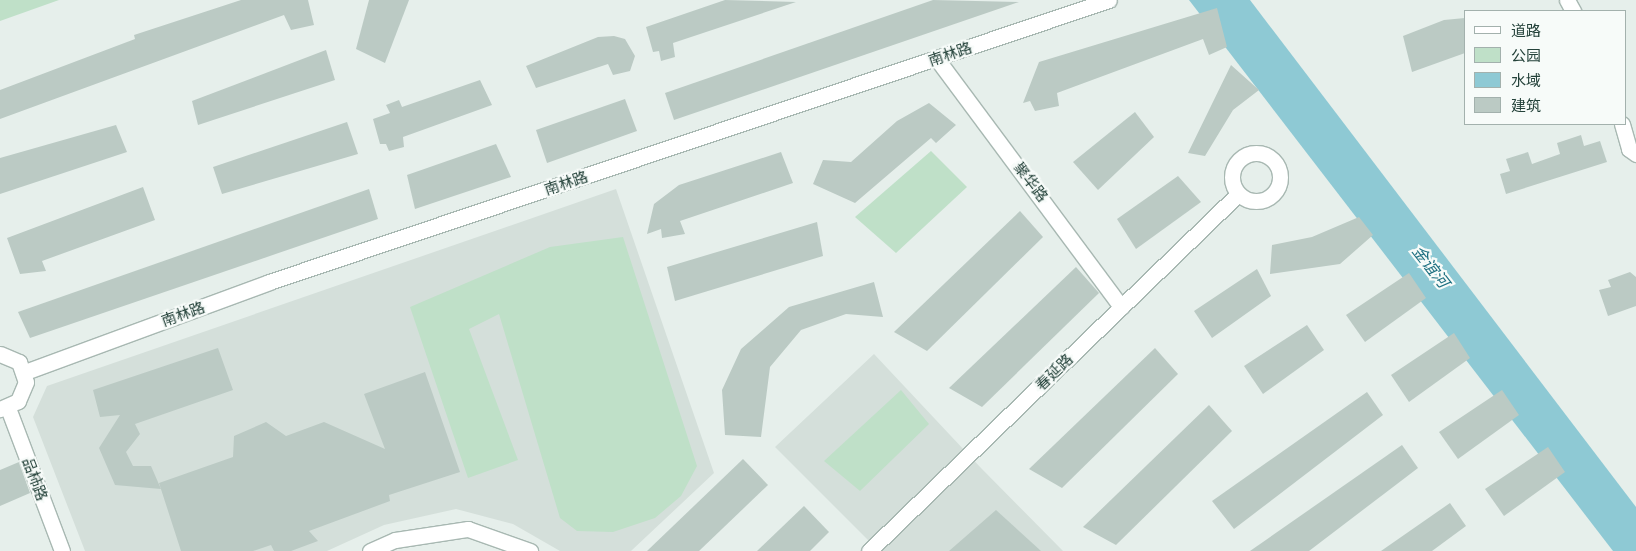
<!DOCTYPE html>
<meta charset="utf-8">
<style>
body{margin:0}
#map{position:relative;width:1636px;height:551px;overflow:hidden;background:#e6efeb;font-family:Arial,"Noto Sans SC",sans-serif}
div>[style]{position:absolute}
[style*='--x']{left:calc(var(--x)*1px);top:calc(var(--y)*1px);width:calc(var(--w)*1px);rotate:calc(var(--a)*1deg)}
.built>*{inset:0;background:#d4dfda}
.green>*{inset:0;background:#bfe0c8}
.water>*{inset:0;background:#8ec9d4}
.building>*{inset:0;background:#bbcac4}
.roads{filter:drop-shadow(1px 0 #a8b8b2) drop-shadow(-1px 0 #a8b8b2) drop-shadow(0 1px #a8b8b2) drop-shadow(0 -1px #a8b8b2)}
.minor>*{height:15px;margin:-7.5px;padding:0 7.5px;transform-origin:7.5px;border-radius:7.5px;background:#fff}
.minor>.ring{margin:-7.5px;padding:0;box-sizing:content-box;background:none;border:15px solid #fff;border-radius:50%}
span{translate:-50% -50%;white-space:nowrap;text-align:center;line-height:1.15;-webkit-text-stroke:4.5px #f7fbf9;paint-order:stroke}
.street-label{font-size:15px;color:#24423a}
.water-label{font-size:16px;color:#1c6f80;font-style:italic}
.legend{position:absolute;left:1464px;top:10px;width:162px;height:115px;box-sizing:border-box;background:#f7fbf9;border:1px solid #a3b1ad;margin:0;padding:6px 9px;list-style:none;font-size:15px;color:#24423a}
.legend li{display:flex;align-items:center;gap:10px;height:25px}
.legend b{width:25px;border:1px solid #a3b1ad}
</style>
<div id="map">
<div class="built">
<div style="clip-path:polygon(616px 189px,714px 473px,631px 551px,560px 551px,513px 524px,456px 509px,384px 525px,327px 551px,85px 551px,33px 417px,47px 386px)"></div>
<div style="clip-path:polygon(874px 354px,981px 468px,1063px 551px,879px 551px,775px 447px)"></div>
</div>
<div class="green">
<div style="clip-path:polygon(0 0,59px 0,0 21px)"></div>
<div style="clip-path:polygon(931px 151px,967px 187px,896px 253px,855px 217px)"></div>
<div style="clip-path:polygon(623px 237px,697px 466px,681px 496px,655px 518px,613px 532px,577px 531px,560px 518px,499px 314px,469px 329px,518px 460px,468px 478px,410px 307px,550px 247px)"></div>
<div style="clip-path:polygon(901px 390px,929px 424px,860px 491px,824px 461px)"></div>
</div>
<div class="water">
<div style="clip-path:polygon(1189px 0,1250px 0,1636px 507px,1636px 551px,1613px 551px)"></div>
</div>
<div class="building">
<div style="clip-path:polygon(241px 0,308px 0,314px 25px,291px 30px,284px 15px,0 119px,0 90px,135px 39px,134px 35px)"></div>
<div style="clip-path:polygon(369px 0,409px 0,385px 63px,356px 49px)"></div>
<div style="clip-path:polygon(725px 0,796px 2px,673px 43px,675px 57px,661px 61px,659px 51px,653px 52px,646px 27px)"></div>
<div style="clip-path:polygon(933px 0,1019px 2px,674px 120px,665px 93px)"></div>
<div style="clip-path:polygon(1217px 8px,1227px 47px,1209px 55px,1203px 39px,1057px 93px,1059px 106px,1035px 111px,1030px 101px,1023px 103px,1039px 62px)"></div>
<div style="clip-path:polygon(1465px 18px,1465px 53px,1412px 72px,1403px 36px,1444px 20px)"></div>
<div style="clip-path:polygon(614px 36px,625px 39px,635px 56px,630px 71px,613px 75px,608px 64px,536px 88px,526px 66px,598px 37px)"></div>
<div style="clip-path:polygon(326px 50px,335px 80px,198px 125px,192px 101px)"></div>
<div style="clip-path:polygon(1231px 65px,1259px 90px,1233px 110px,1205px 156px,1188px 153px)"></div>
<div style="clip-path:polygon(480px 80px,492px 105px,403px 137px,404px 147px,389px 151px,386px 144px,380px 144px,373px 119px,390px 113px,386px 105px,399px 100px,402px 107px)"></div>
<div style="clip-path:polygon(625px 99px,637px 131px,547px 163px,536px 130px)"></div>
<div style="clip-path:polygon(929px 103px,956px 125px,936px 143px,931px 138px,855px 203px,813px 184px,823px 160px,851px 162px,897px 121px)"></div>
<div style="clip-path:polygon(1135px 112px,1154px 137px,1098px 190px,1073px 162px)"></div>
<div style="clip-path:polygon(347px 122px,358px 154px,222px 194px,213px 167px)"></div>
<div style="clip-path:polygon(116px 125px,127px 152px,0 194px,0 158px)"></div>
<div style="clip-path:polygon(1581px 135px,1584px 146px,1600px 141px,1607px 162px,1506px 194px,1500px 174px,1510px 171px,1506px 159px,1528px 152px,1532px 164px,1560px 154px,1557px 143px)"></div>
<div style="clip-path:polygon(496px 144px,511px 177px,415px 209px,407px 175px)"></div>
<div style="clip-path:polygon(781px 152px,793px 183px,680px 221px,685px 234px,662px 238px,661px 229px,647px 234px,654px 204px,679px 185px)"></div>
<div style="clip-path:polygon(1178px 176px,1201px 202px,1136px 249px,1117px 219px)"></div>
<div style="clip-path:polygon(143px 187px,155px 220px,42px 261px,46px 271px,20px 274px,7px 238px)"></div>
<div style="clip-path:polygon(369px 189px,378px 219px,30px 338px,18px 312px)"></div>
<div style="clip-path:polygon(1020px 211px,1043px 237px,927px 351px,894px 332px)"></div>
<div style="clip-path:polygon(1359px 217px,1373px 235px,1340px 264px,1270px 274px,1272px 245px,1312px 237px)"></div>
<div style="clip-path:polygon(817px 222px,823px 256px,675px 301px,667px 267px)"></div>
<div style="clip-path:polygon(1076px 267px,1099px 293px,982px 407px,949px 388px)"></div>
<div style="clip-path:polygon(1257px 269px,1271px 296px,1212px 338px,1194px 311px)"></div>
<div style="clip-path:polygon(1630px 272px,1636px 277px,1636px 306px,1608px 316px,1599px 290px,1611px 287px,1608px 280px)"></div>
<div style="clip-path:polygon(1409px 273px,1426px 298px,1365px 342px,1346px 315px)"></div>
<div style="clip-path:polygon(874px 282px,883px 317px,846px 314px,801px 330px,770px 367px,761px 437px,725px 435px,722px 390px,741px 349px,789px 307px)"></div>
<div style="clip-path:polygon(1307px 325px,1324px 350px,1263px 394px,1244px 366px)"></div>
<div style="clip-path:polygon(1454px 333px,1470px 358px,1409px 402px,1391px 375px)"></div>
<div style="clip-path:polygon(218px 348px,233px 390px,135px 424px,140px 434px,126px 452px,133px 466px,151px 466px,161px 489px,115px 485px,99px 448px,120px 415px,100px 417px,93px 390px)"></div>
<div style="clip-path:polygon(1155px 348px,1178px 374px,1062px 488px,1029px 469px)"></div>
<div style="clip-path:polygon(425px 372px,460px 472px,389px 495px,390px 501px,309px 531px,318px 541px,291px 551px,274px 551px,271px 545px,253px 551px,181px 551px,159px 483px,233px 457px,234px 436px,266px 422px,286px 436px,324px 422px,385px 449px,364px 394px)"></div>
<div style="clip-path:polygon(1502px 390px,1519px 415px,1458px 459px,1439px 432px)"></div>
<div style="clip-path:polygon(1367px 392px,1383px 415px,1234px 529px,1212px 501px)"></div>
<div style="clip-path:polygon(1209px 405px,1232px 431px,1116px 545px,1083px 527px)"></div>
<div style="clip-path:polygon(1402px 445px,1418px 468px,1309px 551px,1250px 551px)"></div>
<div style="clip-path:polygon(1548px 447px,1565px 472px,1504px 516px,1485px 489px)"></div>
<div style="clip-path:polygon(743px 459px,768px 485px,699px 551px,647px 551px)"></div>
<div style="clip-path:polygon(19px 462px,30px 493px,0 506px,0 470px)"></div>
<div style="clip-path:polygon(1450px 503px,1466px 526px,1432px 551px,1381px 551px)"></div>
<div style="clip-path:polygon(804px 506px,829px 532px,810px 551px,757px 551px)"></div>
<div style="clip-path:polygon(996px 510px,1041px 551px,949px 551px)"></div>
</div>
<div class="roads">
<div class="minor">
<div style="--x:1567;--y:0;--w:13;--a:61"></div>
<div style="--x:937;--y:59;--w:309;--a:53.4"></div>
<div style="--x:1622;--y:124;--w:26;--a:74"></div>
<div style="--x:1629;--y:149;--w:9;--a:36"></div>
<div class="ring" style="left:1232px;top:153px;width:33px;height:33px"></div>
<div style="--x:0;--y:354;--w:21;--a:23"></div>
<div style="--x:19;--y:362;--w:21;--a:71"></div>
<div style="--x:26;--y:382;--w:21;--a:113"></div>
<div style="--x:18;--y:401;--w:20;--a:156"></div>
<div style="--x:25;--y:372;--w:260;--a:-20.2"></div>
<div style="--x:269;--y:282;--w:886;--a:-18.56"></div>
<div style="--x:8;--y:408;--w:153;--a:69.3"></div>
<div style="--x:370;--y:551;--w:27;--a:-24"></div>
<div style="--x:395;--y:540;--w:74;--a:-8.6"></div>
<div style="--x:468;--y:529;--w:66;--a:19.5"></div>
<div style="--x:869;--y:551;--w:513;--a:-44.05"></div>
</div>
</div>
<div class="street-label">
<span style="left:950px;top:54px;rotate:-19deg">南林路</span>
<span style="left:1031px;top:182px;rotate:52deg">聚华路</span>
<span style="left:566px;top:183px;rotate:-19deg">南林路</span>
<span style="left:183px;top:314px;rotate:-20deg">南林路</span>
<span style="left:1054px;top:372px;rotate:-44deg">春延路</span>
<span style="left:35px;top:479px;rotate:69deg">品柿路</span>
</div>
<div class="water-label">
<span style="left:1430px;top:267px;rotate:52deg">金谊河</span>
</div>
<ul class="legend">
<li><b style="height:6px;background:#fff"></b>道路</li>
<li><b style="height:14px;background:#bfe0c8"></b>公园</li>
<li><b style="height:14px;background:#8ec9d4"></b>水域</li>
<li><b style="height:14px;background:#bbcac4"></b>建筑</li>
</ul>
</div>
